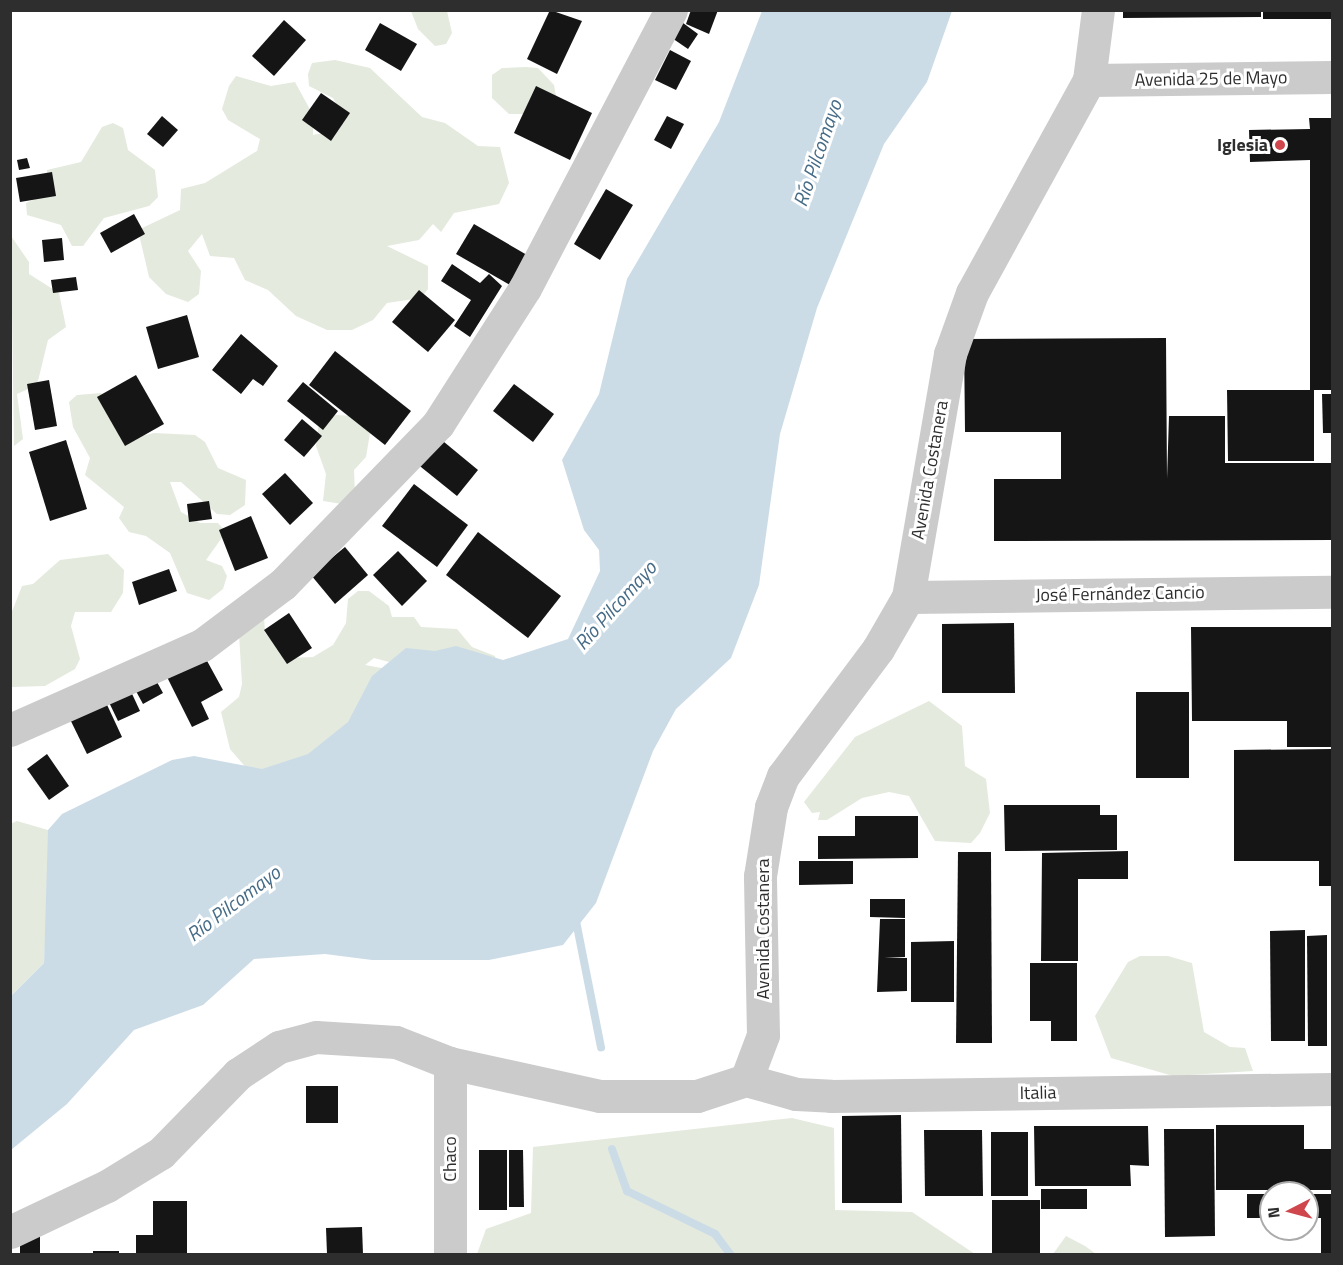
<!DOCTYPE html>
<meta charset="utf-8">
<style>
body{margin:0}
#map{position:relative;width:1343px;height:1265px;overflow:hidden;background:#fff;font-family:"Titillium Web",sans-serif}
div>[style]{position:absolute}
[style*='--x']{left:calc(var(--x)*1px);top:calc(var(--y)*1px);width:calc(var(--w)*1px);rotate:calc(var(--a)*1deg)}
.green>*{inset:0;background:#e4eade}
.water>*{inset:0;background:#ccdce7}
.stream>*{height:8px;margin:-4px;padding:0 4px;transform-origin:4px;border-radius:4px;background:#ccdce7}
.building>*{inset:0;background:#151515}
.minor>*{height:33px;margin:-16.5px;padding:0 16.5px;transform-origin:16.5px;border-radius:16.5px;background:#cbcbcb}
.dots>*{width:16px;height:16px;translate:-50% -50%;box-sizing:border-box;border:3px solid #fff;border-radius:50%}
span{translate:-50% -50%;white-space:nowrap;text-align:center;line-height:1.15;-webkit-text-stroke:6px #fff;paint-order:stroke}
.street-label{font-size:18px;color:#2e2e2e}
.poi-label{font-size:18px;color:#2e2e2e;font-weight:700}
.right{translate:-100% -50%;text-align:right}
.water-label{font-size:20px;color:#466b86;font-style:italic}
.frame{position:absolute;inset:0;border:12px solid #2e2e2e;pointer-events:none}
.north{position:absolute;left:1259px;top:1181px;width:60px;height:60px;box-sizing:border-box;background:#fff;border:2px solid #ababab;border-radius:50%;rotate:264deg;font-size:16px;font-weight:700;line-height:24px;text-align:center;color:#2e2e2e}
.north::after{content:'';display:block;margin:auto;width:21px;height:27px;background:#cf464c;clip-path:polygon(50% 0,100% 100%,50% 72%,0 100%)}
</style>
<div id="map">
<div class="green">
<div style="clip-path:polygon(411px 11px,447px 11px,452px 33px,446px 44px,435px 46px,418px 29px)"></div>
<div style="clip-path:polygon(335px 60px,370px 68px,422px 117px,445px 123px,478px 146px,500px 147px,509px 183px,499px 204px,454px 213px,441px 232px,433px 224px,419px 240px,387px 246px,428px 266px,428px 289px,421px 298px,387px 303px,373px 320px,352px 330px,327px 330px,296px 316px,268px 290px,245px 280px,234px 258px,210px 256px,202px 234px,188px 251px,201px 271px,199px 294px,188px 302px,166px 294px,149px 277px,138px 230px,180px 210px,181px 189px,205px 183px,257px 151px,260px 139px,228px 120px,222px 109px,229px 86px,236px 76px,271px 86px,295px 82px,313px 115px,313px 135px,323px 133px,339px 109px,333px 98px,309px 86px,308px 74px,312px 63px)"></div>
<div style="clip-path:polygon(526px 67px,538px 68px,554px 85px,556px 96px,544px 114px,509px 114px,492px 98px,492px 75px,502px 68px)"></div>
<div style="clip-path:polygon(113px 123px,123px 128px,128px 150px,155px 170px,158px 197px,149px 206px,104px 218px,83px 246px,72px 246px,61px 225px,27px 215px,26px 203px,47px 194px,47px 170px,81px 162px,102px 127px)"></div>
<div style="clip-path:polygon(11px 236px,29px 262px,29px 274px,59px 293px,66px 327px,48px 340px,37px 385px,17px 394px,23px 439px,14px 446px)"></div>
<div style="clip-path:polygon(101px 393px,125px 440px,154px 433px,195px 435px,205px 442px,218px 468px,246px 480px,245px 505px,230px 515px,217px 514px,181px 482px,170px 482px,181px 512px,200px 523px,218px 523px,226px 532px,206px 560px,222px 566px,227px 576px,223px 589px,209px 600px,187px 593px,170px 553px,146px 536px,129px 532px,119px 518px,124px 507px,85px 475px,90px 458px,73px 427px,69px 402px,77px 395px)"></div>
<div style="clip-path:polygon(336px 415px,354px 416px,370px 433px,366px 457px,354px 470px,355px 493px,342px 504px,323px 501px,326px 474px,316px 446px,319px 422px)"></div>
<div style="clip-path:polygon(108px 554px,124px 570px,123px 593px,111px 612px,75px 612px,71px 626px,80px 659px,75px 669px,45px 686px,11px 687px,11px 614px,22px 586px,33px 584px,60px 560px)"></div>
<div style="clip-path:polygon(358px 591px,369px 591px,389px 606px,392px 617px,414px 617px,421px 627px,457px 629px,472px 647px,495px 656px,498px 667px,397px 664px,374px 658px,365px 665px,387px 669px,401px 726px,254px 777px,230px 749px,221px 712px,239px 697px,242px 684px,239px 634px,264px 615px,265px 633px,289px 658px,313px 657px,333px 645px,346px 623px,348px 599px)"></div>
<div style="clip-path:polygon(929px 701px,962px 726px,965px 766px,986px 779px,990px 813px,980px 833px,971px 843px,935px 841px,909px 796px,889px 792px,862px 798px,827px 820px,818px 820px,820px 812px,812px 813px,804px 802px,855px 737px)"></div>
<div style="clip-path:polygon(17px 821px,48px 830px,50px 853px,44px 963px,11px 996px,10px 824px)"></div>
<div style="clip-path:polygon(1140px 956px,1168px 956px,1192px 963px,1204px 1032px,1230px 1047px,1245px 1048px,1253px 1071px,1173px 1076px,1111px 1058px,1095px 1016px,1128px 962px)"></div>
<div style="clip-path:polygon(792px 1118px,834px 1128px,835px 1210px,912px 1212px,975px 1254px,477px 1254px,486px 1229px,531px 1213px,533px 1147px)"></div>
<div style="clip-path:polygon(1066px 1236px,1085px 1246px,1096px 1254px,1053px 1254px)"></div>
</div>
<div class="water">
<div style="clip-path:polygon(762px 11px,952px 11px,927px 82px,884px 144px,817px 308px,780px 434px,759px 585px,731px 658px,676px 709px,653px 751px,596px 903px,563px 945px,489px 960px,372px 960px,325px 954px,254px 959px,203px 1005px,134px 1030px,67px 1104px,11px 1150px,11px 996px,44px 963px,48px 830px,62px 814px,172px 760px,194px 756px,262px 769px,308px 754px,348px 722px,372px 676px,406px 648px,435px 651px,456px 646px,503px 660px,568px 639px,600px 571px,599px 550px,584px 530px,562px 460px,599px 394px,627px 279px,719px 122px)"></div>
</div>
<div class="stream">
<div style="--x:575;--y:916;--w:134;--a:78.8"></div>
<div style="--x:612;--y:1149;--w:45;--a:70.3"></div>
<div style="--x:627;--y:1191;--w:98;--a:26"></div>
<div style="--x:715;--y:1234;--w:25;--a:53"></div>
</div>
<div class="building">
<div style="clip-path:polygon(550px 10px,582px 21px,557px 74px,527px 59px)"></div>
<div style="clip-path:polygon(691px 10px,718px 10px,709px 34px,686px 24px)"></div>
<div style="clip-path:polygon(1123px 10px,1261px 10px,1261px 17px,1123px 18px)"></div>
<div style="clip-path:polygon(1263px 10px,1332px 10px,1332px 19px,1263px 19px)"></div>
<div style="clip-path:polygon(284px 20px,306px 40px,274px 76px,252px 56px)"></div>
<div style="clip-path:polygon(679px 20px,698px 34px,688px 49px,669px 36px)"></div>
<div style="clip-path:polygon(380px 23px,417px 44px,401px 71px,365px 50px)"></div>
<div style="clip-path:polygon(670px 50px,691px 61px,676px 90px,655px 80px)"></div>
<div style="clip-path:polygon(536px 86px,592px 113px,570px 160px,514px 133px)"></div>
<div style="clip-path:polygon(321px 93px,350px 113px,331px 141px,302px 120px)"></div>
<div style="clip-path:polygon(162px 116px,178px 130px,163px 147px,147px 134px)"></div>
<div style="clip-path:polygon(667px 116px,684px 124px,671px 149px,654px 140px)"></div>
<div style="clip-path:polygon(1309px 118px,1332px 118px,1332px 390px,1314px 390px,1314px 461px,1228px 461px,1227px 390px,1310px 390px,1310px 160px,1250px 162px,1249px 130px,1310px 129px)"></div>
<div style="clip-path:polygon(27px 158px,30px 168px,19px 170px,17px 160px)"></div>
<div style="clip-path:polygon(52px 172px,56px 196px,20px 202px,16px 178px)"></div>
<div style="clip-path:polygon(606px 189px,633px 205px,600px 260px,574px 244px)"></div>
<div style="clip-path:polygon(134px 214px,145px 234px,111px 253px,100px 233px)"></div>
<div style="clip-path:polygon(474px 224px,527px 255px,510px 285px,456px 254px)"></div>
<div style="clip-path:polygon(62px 238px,64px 260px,44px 262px,42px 240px)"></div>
<div style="clip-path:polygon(452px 264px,480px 283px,489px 274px,502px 286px,470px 337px,454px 326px,471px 300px,441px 281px)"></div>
<div style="clip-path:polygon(76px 277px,78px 290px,53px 293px,51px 280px)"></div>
<div style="clip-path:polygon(419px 290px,455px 320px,428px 352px,392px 322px)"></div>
<div style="clip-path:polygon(187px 315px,199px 357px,158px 369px,146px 327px)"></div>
<div style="clip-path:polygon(241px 334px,278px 366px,263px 386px,253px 379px,241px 394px,212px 370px)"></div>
<div style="clip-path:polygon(1166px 338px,1167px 479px,1169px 416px,1225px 416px,1225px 463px,1332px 463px,1332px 540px,994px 541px,994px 479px,1061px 479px,1061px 432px,965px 432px,964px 339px)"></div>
<div style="clip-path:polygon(335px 351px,411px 411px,385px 445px,309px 385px)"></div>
<div style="clip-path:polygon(136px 375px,164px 424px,125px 446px,97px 397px)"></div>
<div style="clip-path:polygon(49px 380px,57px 426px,35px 430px,27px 384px)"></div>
<div style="clip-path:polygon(303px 382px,338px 411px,323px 430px,287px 401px)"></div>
<div style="clip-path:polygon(514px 384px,554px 414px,533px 442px,493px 411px)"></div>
<div style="clip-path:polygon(1322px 394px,1332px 394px,1332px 433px,1323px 433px)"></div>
<div style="clip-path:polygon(302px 419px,322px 436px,304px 457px,284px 440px)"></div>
<div style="clip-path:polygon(438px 437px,478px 470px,457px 496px,416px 463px)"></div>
<div style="clip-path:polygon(66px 440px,87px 509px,50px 521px,29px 452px)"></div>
<div style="clip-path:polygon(285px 473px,313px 503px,290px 525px,262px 494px)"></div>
<div style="clip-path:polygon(414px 484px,468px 525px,437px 567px,382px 526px)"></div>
<div style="clip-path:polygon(209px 501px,212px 519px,189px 522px,187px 504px)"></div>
<div style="clip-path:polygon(251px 516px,268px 558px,235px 571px,219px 530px)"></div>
<div style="clip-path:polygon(478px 532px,561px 596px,528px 638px,446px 575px)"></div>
<div style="clip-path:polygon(345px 547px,368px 575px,335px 604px,311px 575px)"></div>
<div style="clip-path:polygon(398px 551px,427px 581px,402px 606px,373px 575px)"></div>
<div style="clip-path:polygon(169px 569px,177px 591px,139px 605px,132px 582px)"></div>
<div style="clip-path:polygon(289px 613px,312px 648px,287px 664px,264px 630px)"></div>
<div style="clip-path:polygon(1014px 623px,1015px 693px,942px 693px,942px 624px)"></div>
<div style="clip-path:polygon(1191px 627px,1332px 627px,1332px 747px,1287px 747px,1287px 721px,1192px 721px)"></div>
<div style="clip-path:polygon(206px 659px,223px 690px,201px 702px,209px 719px,192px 727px,167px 677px)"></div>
<div style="clip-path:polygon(151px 671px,163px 693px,143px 704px,131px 682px)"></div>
<div style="clip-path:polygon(127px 683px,140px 711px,118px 721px,105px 694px)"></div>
<div style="clip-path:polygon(1136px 692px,1189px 692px,1189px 778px,1136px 778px)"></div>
<div style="clip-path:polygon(102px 694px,122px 737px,87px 754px,66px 711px)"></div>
<div style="clip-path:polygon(1332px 749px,1332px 886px,1319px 886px,1319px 861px,1234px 861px,1234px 750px)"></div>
<div style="clip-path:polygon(47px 754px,69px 786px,49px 800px,27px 769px)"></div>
<div style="clip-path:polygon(1004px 805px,1100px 805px,1100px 815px,1117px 815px,1117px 850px,1005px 851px)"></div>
<div style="clip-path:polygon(855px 816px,918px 816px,918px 858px,818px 859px,818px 836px,855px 836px)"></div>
<div style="clip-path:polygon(1128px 851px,1128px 879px,1078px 879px,1078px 961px,1041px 961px,1042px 853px)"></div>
<div style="clip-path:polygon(958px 852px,991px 852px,992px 1043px,956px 1043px)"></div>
<div style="clip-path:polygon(799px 861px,853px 861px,853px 884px,799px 885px)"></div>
<div style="clip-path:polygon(870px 899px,905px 899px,905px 918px,870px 917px)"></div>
<div style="clip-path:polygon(880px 919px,905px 919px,905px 957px,884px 958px,907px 958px,907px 991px,877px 992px)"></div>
<div style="clip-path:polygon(1305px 930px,1305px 1041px,1271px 1041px,1270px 931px)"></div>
<div style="clip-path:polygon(1327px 935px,1327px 1046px,1308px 1046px,1307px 936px)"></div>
<div style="clip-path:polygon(954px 941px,954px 1002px,911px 1002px,911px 942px)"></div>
<div style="clip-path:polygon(1030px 963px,1077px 963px,1077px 1041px,1051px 1041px,1051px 1021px,1030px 1021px)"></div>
<div style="clip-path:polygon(306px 1086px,338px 1086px,338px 1123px,306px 1123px)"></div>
<div style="clip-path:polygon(901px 1115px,902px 1203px,842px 1203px,842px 1116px)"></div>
<div style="clip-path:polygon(1216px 1125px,1304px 1125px,1304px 1149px,1332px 1149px,1332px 1190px,1216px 1190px)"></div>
<div style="clip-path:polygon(1034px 1126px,1148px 1126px,1149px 1166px,1130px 1165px,1131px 1186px,1035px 1186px)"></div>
<div style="clip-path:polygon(1164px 1129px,1214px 1129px,1215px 1236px,1165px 1237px)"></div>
<div style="clip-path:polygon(924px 1130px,982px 1130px,983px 1196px,925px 1196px)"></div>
<div style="clip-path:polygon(991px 1132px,1028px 1132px,1028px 1196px,991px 1196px)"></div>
<div style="clip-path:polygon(479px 1150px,507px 1150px,507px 1210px,479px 1210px)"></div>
<div style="clip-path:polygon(509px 1150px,523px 1150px,524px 1207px,509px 1207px)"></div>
<div style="clip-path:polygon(1041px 1189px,1087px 1189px,1087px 1209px,1041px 1209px)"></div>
<div style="clip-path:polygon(1247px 1194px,1271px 1194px,1271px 1218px,1247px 1218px)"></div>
<div style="clip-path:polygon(1307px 1194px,1332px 1194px,1332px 1254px,1321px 1254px,1321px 1218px,1307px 1218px)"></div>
<div style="clip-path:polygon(992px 1200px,1040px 1200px,1040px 1254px,992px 1254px)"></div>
<div style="clip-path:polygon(153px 1201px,187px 1201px,187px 1254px,136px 1254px,136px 1235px,153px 1235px)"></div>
<div style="clip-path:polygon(362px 1227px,363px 1254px,327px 1254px,326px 1228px)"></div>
<div style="clip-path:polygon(20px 1233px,40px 1233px,40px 1254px,20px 1254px)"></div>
<div style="clip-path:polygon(93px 1251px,119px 1251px,119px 1254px,93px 1254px)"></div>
</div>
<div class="minor">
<div style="--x:1089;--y:80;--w:243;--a:-0.7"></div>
<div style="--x:908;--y:597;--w:424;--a:-0.7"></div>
<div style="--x:10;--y:730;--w:210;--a:-23.9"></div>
<div style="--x:202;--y:645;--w:101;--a:-37"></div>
<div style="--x:283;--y:584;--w:223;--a:-45.9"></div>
<div style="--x:438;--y:424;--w:161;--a:-57.4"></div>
<div style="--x:525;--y:288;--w:314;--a:-62.3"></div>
<div style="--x:450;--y:1063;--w:191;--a:90"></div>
<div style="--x:746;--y:1080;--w:52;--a:15.6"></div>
<div style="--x:796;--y:1094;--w:35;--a:3"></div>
<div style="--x:831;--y:1096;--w:501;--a:-0.8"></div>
<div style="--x:10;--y:1232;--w:107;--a:-25.4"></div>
<div style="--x:107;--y:1186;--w:63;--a:-31.4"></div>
<div style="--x:161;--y:1153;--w:110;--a:-45.7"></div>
<div style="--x:238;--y:1074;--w:49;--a:-33.4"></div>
<div style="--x:279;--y:1047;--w:38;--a:-15"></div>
<div style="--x:316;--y:1037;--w:80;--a:3.6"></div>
<div style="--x:396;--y:1042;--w:58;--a:21.3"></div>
<div style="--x:450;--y:1063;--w:154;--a:12.4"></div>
<div style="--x:600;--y:1096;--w:97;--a:0"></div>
<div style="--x:697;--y:1096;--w:52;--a:-18.1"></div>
<div style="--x:746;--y:1080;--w:48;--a:-69.3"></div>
<div style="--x:763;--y:1035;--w:159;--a:-91.1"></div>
<div style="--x:760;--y:876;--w:70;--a:-80.9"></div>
<div style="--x:771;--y:807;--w:33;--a:-69"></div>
<div style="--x:783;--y:776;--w:159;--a:-53.2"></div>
<div style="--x:878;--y:649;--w:60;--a:-60"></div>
<div style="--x:908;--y:597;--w:247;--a:-80.2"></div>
<div style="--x:950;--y:354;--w:65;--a:-70.2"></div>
<div style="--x:972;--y:293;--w:243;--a:-61.2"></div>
<div style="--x:1089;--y:80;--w:71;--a:-82.7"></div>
</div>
<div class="dots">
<div style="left:1280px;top:145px;background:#cf464c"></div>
</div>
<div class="street-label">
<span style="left:1211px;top:79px;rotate:-1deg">Avenida 25 de Mayo</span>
<span style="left:930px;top:470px;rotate:-80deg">Avenida Costanera</span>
<span style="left:1120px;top:594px;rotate:-1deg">José Fernández Cancio</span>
<span style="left:763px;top:929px;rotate:-90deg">Avenida Costanera</span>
<span style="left:1038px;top:1093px;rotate:-1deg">Italia</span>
<span style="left:450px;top:1159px;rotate:-90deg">Chaco</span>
</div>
<div class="poi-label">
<span class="right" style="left:1268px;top:145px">Iglesia</span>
</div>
<div class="water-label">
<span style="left:817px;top:153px;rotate:-71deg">Río Pilcomayo</span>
<span style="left:615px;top:605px;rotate:-48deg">Río Pilcomayo</span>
<span style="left:233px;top:903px;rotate:-37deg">Río Pilcomayo</span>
</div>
<div class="frame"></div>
<div class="north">N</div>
</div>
